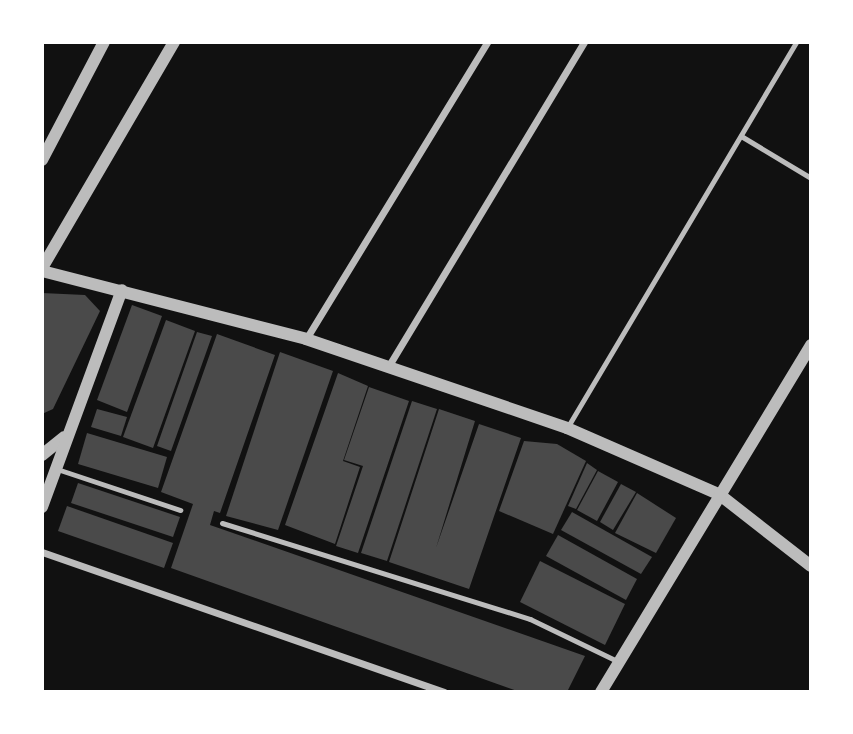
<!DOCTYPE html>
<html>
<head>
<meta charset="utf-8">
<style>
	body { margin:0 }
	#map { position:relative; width:853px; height:734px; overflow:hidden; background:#111; font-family:Signika,sans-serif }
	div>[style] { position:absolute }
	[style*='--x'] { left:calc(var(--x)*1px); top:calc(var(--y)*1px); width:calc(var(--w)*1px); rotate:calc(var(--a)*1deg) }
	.building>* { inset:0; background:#4a4a4a }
	.service>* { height:5px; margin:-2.5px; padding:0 2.5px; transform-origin:2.5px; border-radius:2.5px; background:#bcbcbc }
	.minor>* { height:7px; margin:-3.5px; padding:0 3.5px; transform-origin:3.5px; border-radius:3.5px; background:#bcbcbc }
	.tertiary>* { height:12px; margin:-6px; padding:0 6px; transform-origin:6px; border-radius:6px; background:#bcbcbc }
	span { translate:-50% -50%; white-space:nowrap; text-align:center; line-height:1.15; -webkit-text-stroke:5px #fff; paint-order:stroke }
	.frame { position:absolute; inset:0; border:44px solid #fff; pointer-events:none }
</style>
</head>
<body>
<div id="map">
	<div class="building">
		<div style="clip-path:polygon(42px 293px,85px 295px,100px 311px,53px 409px,42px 414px)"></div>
		<div style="clip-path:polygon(132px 305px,162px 316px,127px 412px,97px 400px)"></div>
		<div style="clip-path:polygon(166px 320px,195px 331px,153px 448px,123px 437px)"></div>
		<div style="clip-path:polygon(197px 332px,212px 336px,171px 451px,157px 446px)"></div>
		<div style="clip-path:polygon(217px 334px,275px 355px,220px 513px,214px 511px,210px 525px,585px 656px,567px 692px,520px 692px,171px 568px,193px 504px,161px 492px)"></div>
		<div style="clip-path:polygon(280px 352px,333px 371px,278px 530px,226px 516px)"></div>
		<div style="clip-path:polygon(338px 373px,368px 386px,343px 461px,360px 467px,335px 544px,285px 525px)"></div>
		<div style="clip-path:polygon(369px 387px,409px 401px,358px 553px,336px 546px,363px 466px,344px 460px)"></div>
		<div style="clip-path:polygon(412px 401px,437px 409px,387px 561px,361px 553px)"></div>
		<div style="clip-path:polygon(97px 409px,127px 417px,121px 436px,91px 427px)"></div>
		<div style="clip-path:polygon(439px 409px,475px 421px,436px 548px,479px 424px,521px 438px,469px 589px,389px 562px)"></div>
		<div style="clip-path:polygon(87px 433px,167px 457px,158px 488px,78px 464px)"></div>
		<div style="clip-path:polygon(524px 441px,557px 444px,586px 461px,553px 534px,499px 511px)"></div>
		<div style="clip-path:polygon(587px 463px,597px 470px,576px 509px,568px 506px)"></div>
		<div style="clip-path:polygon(598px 471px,618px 482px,597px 521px,577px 510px)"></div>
		<div style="clip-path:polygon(78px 483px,180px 517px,173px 537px,71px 503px)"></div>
		<div style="clip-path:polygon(621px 484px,636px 492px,613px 530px,600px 522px)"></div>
		<div style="clip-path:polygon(637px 493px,676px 518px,656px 553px,615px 533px)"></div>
		<div style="clip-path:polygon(67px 506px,173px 543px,164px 568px,58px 531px)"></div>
		<div style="clip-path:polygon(572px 512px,652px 557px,641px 574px,561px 530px)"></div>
		<div style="clip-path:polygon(558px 535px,637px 579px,626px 600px,546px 556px)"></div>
		<div style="clip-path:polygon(540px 561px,625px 604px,605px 645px,520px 602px)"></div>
	</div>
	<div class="service">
		<div style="--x:741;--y:136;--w:82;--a:31"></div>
		<div style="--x:567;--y:428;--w:449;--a:-59.3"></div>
		<div style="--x:57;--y:469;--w:130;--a:18.4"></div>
		<div style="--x:222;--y:523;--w:323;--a:17.3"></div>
		<div style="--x:530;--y:619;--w:99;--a:25.8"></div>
	</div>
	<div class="minor">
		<div style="--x:306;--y:339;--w:348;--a:-58.6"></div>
		<div style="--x:388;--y:367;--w:380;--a:-58.9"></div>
		<div style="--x:42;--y:552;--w:426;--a:19.2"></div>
	</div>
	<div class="tertiary">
		<div style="--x:42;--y:160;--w:133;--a:-62.3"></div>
		<div style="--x:42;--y:268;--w:262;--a:-59.7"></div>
		<div style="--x:42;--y:271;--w:273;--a:14.4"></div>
		<div style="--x:306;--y:339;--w:276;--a:18.8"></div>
		<div style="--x:567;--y:428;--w:167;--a:23.6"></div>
		<div style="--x:720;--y:495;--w:115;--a:38"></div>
		<div style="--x:42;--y:455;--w:28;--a:-39"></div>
		<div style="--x:42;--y:507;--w:231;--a:-69.8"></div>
		<div style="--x:601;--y:692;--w:406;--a:-58.8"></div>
	</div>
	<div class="frame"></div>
</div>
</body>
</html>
